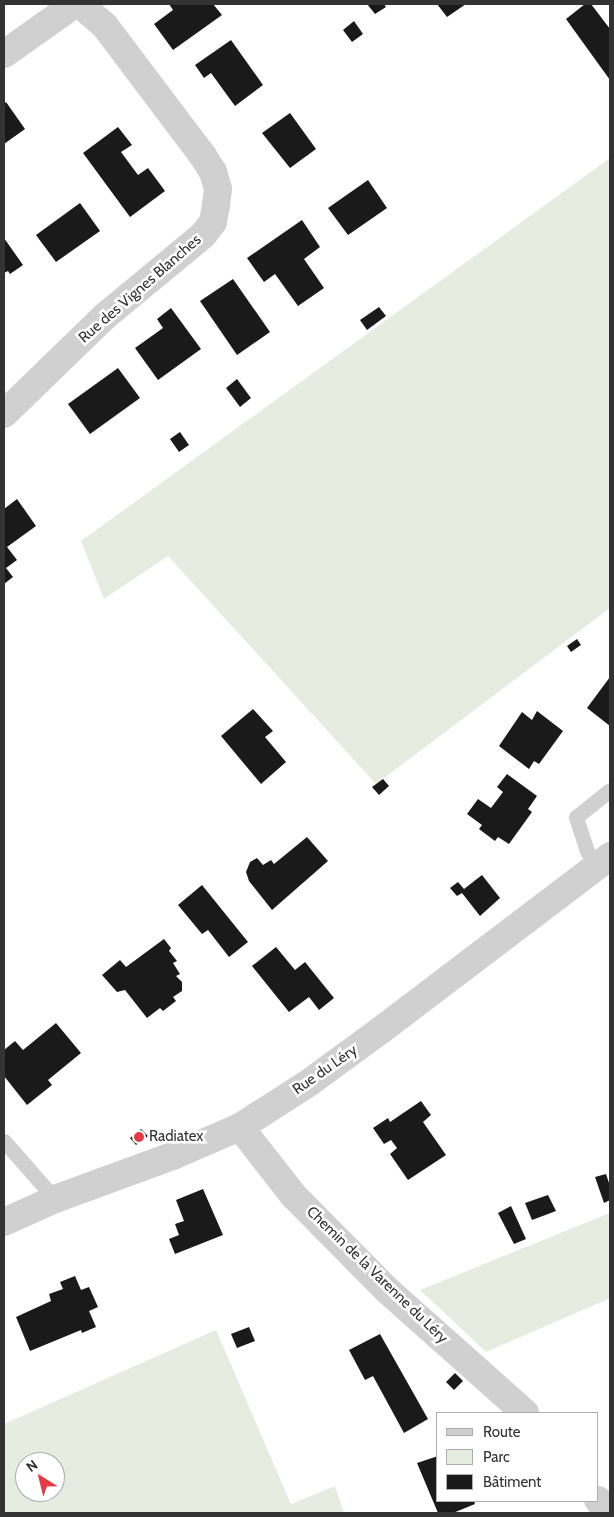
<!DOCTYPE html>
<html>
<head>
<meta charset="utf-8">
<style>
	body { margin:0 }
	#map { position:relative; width:614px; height:1517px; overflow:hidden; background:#fff; font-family:Cabin,sans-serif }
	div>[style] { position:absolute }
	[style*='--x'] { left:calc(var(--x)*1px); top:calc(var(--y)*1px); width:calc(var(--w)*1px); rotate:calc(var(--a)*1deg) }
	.green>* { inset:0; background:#e6ecdf }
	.building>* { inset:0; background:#1a1a1a }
	.lane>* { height:15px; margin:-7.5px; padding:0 7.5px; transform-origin:7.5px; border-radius:7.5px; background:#d0d0d0 }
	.street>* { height:28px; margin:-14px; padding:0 14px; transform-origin:14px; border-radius:14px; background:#d0d0d0 }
	.dots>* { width:14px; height:14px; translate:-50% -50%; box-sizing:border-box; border:2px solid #fff; border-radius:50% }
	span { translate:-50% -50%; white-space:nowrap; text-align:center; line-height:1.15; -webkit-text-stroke:5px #fff; paint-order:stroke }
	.street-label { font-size:15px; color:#333 }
	.poi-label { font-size:15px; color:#333 }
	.left { translate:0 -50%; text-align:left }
	.frame { position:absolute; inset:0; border:5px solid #333; pointer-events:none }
	.legend { position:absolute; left:436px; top:1412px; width:162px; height:90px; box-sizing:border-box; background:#fff; border:1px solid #adadad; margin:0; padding:6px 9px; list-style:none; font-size:15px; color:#333 }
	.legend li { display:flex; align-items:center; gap:10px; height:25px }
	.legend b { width:25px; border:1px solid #adadad }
	.north { position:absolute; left:15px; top:1452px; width:50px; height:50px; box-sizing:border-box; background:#fff; border:1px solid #adadad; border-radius:50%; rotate:324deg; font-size:14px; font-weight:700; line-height:20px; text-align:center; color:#333 }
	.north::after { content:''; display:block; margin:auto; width:18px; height:22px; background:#e63946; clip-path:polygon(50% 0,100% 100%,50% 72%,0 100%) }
</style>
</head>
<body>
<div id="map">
	<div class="green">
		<div style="clip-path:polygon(610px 158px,610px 608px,376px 784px,168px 556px,104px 599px,81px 541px)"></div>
		<div style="clip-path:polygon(610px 1213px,610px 1298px,486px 1352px,420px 1290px)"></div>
		<div style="clip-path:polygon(evenodd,216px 1330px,291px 1504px,335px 1486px,344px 1513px,4px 1513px,4px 1424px,216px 1330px,25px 1462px,55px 1462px,55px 1492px,25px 1492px,25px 1462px)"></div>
	</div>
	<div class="building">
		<div style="clip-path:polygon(169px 4px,213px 4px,222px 15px,173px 50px,154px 24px,173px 10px)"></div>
		<div style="clip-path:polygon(367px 4px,384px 4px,386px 7px,375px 14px)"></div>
		<div style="clip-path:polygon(437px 4px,466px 4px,447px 17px)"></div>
		<div style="clip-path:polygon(585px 4px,591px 4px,610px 29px,610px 80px,566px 19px)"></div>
		<div style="clip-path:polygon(354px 21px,363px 34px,352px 42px,343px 30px)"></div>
		<div style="clip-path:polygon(231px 40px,263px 85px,235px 106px,211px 73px,204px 78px,195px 65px)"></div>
		<div style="clip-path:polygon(6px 102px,25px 129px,4px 144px,4px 104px)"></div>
		<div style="clip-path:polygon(290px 113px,316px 149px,290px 168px,262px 133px)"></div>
		<div style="clip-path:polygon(118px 127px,132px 145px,121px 152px,138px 175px,148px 168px,165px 191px,130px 217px,83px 153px)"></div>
		<div style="clip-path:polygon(368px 180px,387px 208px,348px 235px,328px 208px)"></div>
		<div style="clip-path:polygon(80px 203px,100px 231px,56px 262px,36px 235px)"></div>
		<div style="clip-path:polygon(302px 220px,320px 247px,304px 259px,324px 288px,298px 306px,275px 274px,264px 282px,247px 258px)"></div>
		<div style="clip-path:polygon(4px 238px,23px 265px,10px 274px,8px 271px,4px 273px)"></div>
		<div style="clip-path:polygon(233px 279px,270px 332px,237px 355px,200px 301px)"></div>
		<div style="clip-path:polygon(379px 307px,386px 316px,367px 330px,360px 320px)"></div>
		<div style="clip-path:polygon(171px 308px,201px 349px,158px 380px,135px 348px,163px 328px,157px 319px)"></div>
		<div style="clip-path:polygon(118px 368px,140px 398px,90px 434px,68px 404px)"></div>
		<div style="clip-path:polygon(237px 379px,251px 398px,240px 407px,226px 388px)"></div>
		<div style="clip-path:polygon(180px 432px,189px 445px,179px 452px,170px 439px)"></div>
		<div style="clip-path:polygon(17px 499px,36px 526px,7px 547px,17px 560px,6px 568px,13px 577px,4px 584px,4px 509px)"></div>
		<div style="clip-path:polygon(577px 639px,581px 645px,571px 652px,567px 646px)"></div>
		<div style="clip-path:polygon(610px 677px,610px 726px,587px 708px)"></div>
		<div style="clip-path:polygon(253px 709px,273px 731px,265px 737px,286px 762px,261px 784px,221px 736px)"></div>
		<div style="clip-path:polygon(537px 711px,563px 731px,539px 764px,534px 761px,529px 769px,499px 746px,522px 712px,532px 720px)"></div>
		<div style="clip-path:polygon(507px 774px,537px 796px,528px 809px,532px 812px,509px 844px,498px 837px,495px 841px,479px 829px,482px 825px,467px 814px,478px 799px,491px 808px,503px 792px,497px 787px)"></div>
		<div style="clip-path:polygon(383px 779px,389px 786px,379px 795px,372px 787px)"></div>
		<div style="clip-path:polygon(307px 837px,328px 861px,272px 910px,249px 881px,246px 872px,250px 862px,257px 858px,263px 865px,271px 860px,274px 864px)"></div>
		<div style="clip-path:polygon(482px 875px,500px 898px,480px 916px,462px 893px,457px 896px,450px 888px,458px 882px,464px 889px)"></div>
		<div style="clip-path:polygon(202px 885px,248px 942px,229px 957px,208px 930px,202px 934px,178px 905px)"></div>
		<div style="clip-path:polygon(164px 939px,171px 948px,169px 951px,177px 961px,173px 963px,180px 974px,176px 976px,182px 982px,182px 991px,173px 997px,176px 1001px,163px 1011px,160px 1008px,147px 1018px,125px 990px,117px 992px,102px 975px,120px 960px,126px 967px)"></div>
		<div style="clip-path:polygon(276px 947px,295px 970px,305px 962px,334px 998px,319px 1010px,309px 997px,289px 1012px,252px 966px)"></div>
		<div style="clip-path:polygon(56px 1023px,81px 1053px,48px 1080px,52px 1085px,27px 1105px,4px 1076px,4px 1050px,15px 1041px,23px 1050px)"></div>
		<div style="clip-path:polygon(421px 1101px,431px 1115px,423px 1122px,446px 1155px,408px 1180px,390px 1154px,397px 1148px,391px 1140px,384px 1144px,373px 1128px,388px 1118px,390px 1122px)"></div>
		<div style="clip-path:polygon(141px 1129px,148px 1136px,136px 1145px,130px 1138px)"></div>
		<div style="clip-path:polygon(606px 1174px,610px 1186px,610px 1200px,604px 1203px,595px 1177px)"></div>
		<div style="clip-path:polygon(203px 1189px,223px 1235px,175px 1254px,169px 1239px,179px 1235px,175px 1224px,184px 1221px,176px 1200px)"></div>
		<div style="clip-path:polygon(548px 1195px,556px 1211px,532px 1220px,525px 1203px)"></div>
		<div style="clip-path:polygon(511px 1206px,526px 1239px,514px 1244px,498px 1213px)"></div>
		<div style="clip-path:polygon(75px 1276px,81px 1290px,89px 1287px,98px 1307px,89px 1311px,96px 1327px,82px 1333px,81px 1330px,30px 1351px,16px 1317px,51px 1301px,49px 1294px,63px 1289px,60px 1282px)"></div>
		<div style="clip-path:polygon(249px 1327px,255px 1341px,237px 1348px,231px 1334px)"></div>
		<div style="clip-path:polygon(380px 1334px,428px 1419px,404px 1433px,373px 1376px,365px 1380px,349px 1350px)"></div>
		<div style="clip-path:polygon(455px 1373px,463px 1381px,454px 1390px,446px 1382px)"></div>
		<div style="clip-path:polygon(438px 1456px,438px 1501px,474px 1501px,475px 1504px,453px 1513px,438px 1513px,417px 1463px)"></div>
	</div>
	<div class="lane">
		<div style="--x:597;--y:865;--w:17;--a:-126"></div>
		<div style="--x:587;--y:851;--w:36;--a:-108"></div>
		<div style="--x:576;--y:817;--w:43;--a:-38.5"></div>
		<div style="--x:4;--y:1141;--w:77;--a:48.7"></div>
	</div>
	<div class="street">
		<div style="--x:4;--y:54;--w:87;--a:-35.2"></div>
		<div style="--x:4;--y:414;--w:139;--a:-44.1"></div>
		<div style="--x:104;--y:317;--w:129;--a:-39.6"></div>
		<div style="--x:203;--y:235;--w:16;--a:-52"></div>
		<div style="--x:213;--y:222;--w:17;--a:-80"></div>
		<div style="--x:216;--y:205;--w:16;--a:-83"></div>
		<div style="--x:218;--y:189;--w:18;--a:-106"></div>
		<div style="--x:213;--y:172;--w:19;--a:-122"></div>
		<div style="--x:203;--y:156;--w:163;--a:-127"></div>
		<div style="--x:105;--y:26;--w:33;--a:-139"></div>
		<div style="--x:240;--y:1127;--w:88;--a:52"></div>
		<div style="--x:294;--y:1196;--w:132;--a:45.3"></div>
		<div style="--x:387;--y:1290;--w:185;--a:41.7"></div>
		<div style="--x:4;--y:1222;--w:56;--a:-24.3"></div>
		<div style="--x:55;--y:1199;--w:128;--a:-20.1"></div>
		<div style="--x:175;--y:1155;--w:71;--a:-23.3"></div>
		<div style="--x:240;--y:1127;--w:83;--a:-32.7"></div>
		<div style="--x:310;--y:1082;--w:88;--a:-36.2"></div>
		<div style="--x:381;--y:1030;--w:288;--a:-37.2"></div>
		<div style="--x:598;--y:1500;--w:16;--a:52"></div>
	</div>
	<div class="dots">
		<div style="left:139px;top:1137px;background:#e63946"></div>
	</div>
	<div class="street-label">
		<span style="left:140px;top:289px;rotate:-41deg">Rue des Vignes Blanches</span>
		<span style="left:325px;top:1070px;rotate:-35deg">Rue du Léry</span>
		<span style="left:377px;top:1275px;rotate:44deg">Chemin de la Varenne du Léry</span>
	</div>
	<div class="poi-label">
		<span class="left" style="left:149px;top:1137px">Radiatex</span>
	</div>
	<div class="frame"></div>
	<ul class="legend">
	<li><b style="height:6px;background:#d0d0d0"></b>Route</li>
	<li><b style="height:14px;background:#e6ecdf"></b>Parc</li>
	<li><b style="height:14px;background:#1a1a1a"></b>Bâtiment</li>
	</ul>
	<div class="north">N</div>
</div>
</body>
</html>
